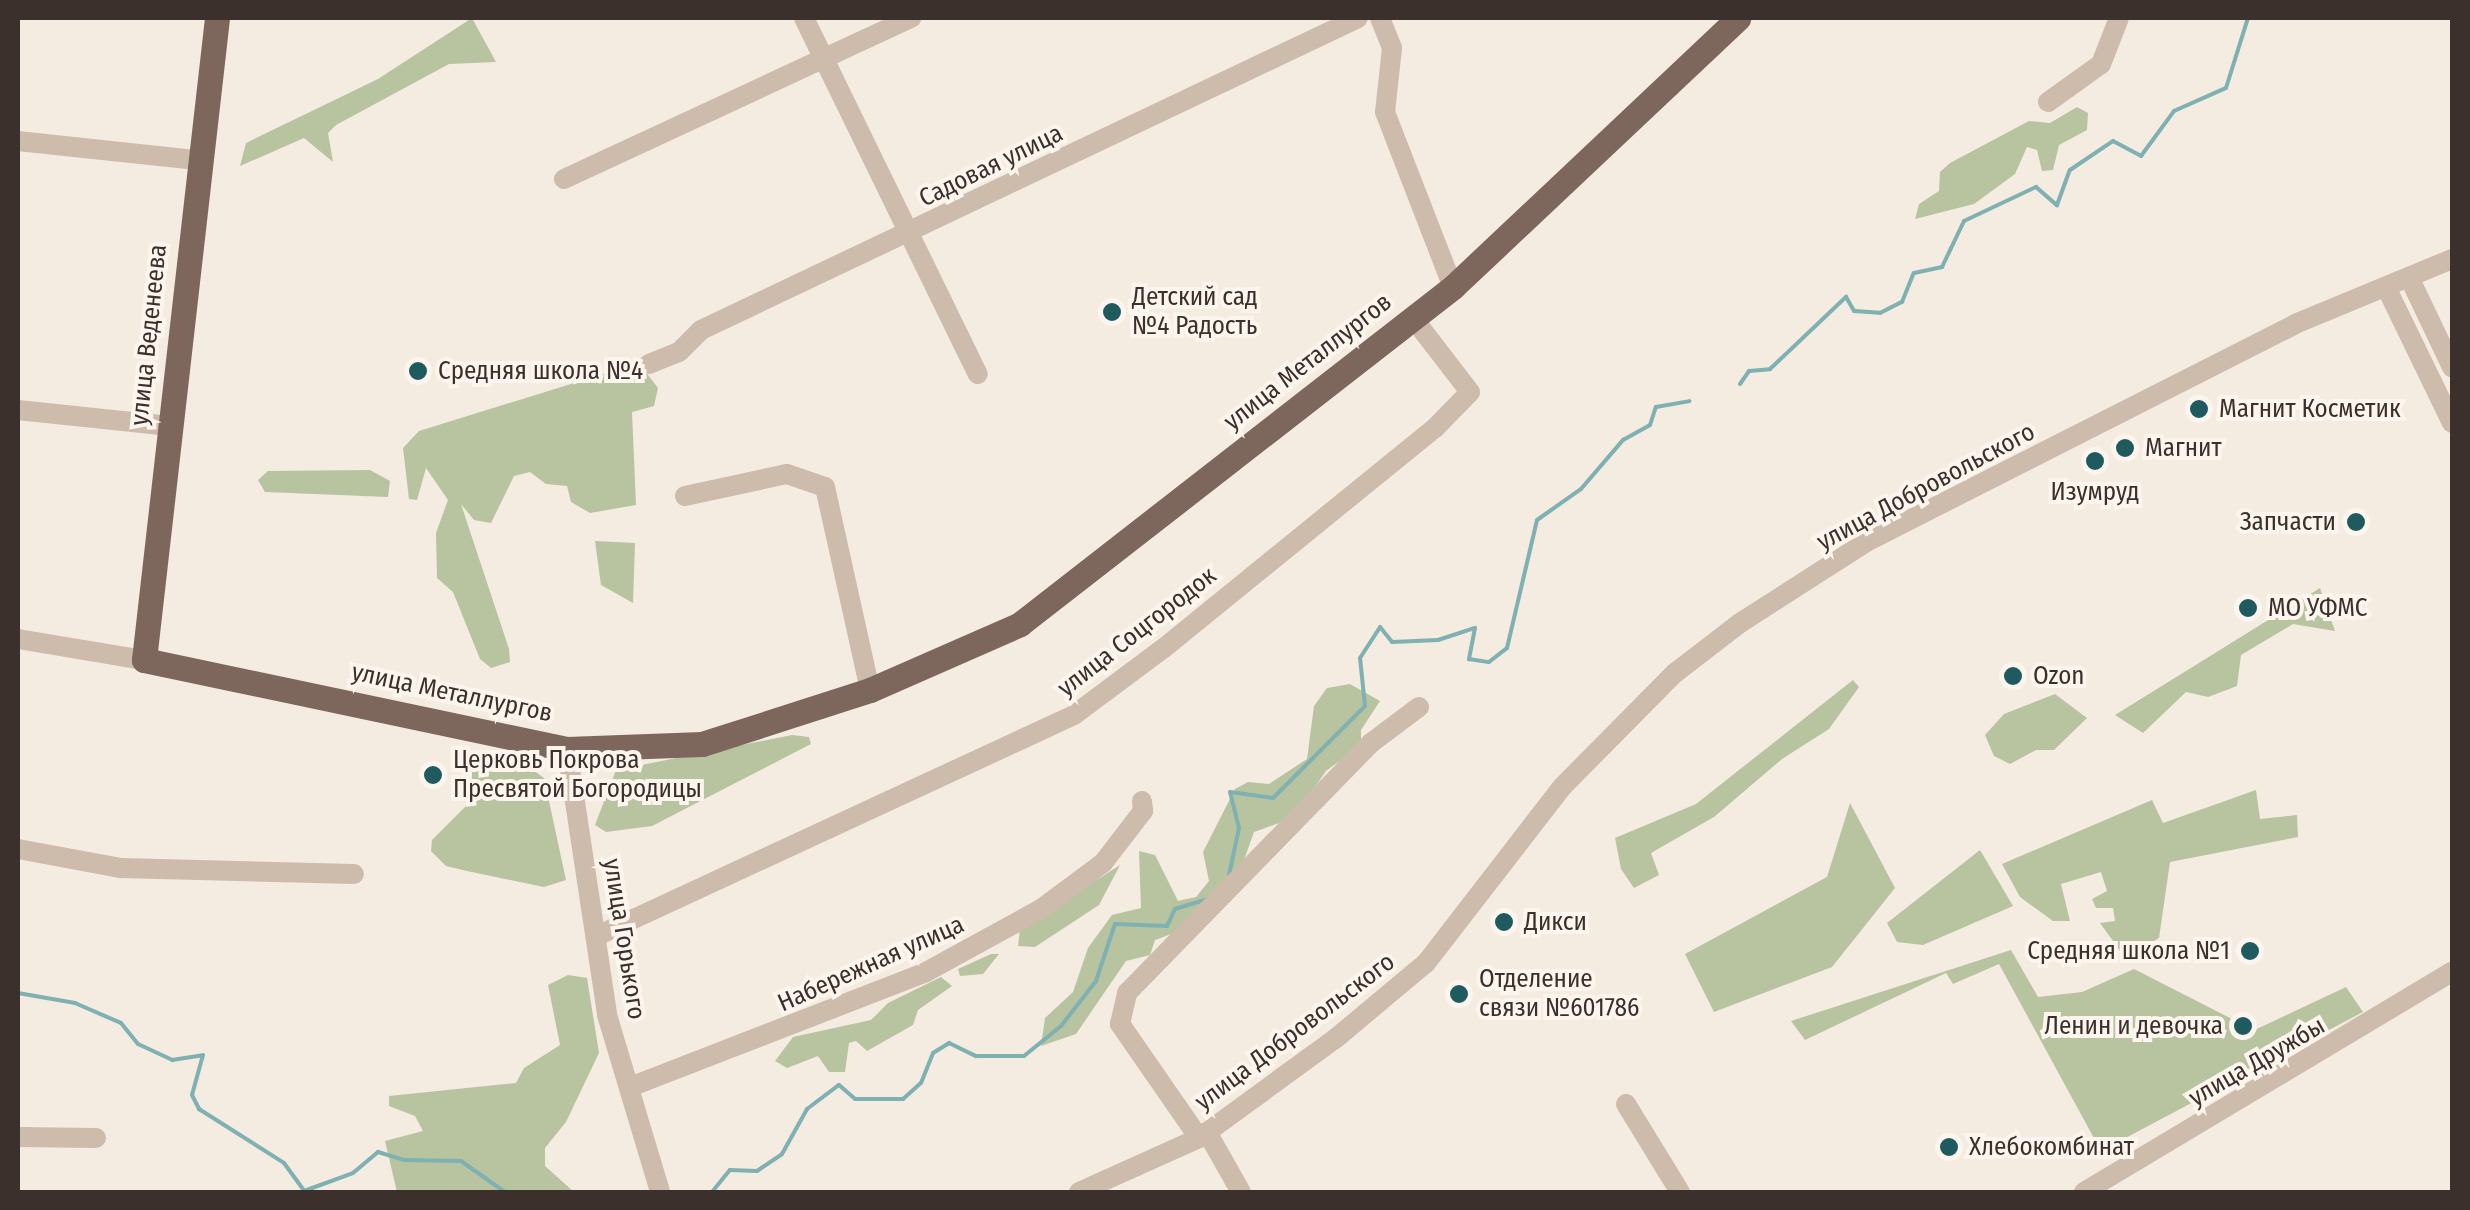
<!DOCTYPE html>
<html>
<head>
<meta charset="utf-8">
<style>
	body { margin:0 }
	#map { position:relative; width:2470px; height:1210px; overflow:hidden; background:#f4ebe1; font-family:"Fira Sans Condensed",sans-serif }
	div>[style] { position:absolute }
	[style*='--x'] { left:calc(var(--x)*1px); top:calc(var(--y)*1px); width:calc(var(--w)*1px); rotate:calc(var(--a)*1deg) }
	.green>* { inset:0; background:#b8c4a0 }
	.stream>* { height:4px; margin:-2px; padding:0 2px; transform-origin:2px; border-radius:2px; background:#7fb0b2 }
	.minor>* { height:20px; margin:-10px; padding:0 10px; transform-origin:10px; border-radius:10px; background:#cdbbac }
	.major>* { height:25px; margin:-12.5px; padding:0 12.5px; transform-origin:12.5px; border-radius:12.5px; background:#7d675c }
	.dots>* { width:28px; height:28px; translate:-50% -50%; box-sizing:border-box; border:5px solid #fbf5ee; border-radius:50% }
	span { translate:-50% -50%; white-space:nowrap; text-align:center; line-height:1.15; -webkit-text-stroke:8px #fbf5ee; paint-order:stroke }
	.street-label { font-size:25px; color:#3b302b }
	.poi-label { font-size:25px; color:#3b302b }
	.left { translate:0 -50%; text-align:left }
	.right { translate:-100% -50%; text-align:right }
	.frame { position:absolute; inset:0; border:20px solid #3b302b; pointer-events:none }
</style>
</head>
<body>
<div id="map">
	<div class="green">
		<div style="clip-path:polygon(472px 18px,496px 62px,449px 64px,336px 125px,328px 133px,333px 162px,304px 138px,240px 166px,246px 143px,378px 79px)"></div>
		<div style="clip-path:polygon(2077px 107px,2088px 113px,2087px 130px,2059px 145px,2053px 170px,2042px 171px,2037px 150px,2027px 147px,2015px 174px,1974px 204px,1915px 219px,1919px 204px,1939px 191px,1940px 172px,1950px 163px,2029px 121px,2050px 123px)"></div>
		<div style="clip-path:polygon(626px 367px,645px 371px,658px 388px,654px 406px,632px 412px,636px 505px,590px 513px,571px 502px,567px 486px,546px 484px,530px 472px,514px 476px,491px 523px,474px 520px,461px 504px,509px 649px,510px 662px,491px 668px,480px 659px,453px 592px,437px 578px,436px 533px,448px 500px,426px 468px,417px 500px,409px 499px,403px 448px,419px 431px)"></div>
		<div style="clip-path:polygon(370px 470px,390px 481px,388px 497px,265px 492px,258px 480px,268px 471px)"></div>
		<div style="clip-path:polygon(595px 541px,635px 543px,633px 603px,601px 585px)"></div>
		<div style="clip-path:polygon(2320px 588px,2335px 631px,2293px 624px,2241px 655px,2237px 686px,2208px 697px,2186px 692px,2143px 733px,2115px 715px)"></div>
		<div style="clip-path:polygon(1853px 680px,1859px 687px,1829px 729px,1782px 759px,1714px 817px,1651px 853px,1659px 875px,1634px 888px,1621px 869px,1615px 838px,1696px 804px)"></div>
		<div style="clip-path:polygon(1350px 684px,1380px 701px,1361px 730px,1361px 745px,1326px 771px,1293px 818px,1254px 832px,1239px 874px,1182px 930px,1155px 940px,1150px 955px,1126px 961px,1076px 1034px,1041px 1046px,1045px 1018px,1073px 992px,1088px 948px,1112px 915px,1141px 908px,1139px 851px,1155px 855px,1178px 901px,1196px 897px,1209px 881px,1203px 852px,1235px 789px,1248px 782px,1269px 784px,1307px 759px,1314px 706px,1327px 688px)"></div>
		<div style="clip-path:polygon(2055px 694px,2087px 718px,2054px 750px,2036px 750px,2010px 764px,1994px 756px,1985px 735px,2004px 714px)"></div>
		<div style="clip-path:polygon(792px 735px,809px 737px,811px 744px,652px 826px,606px 832px,595px 825px,616px 770px)"></div>
		<div style="clip-path:polygon(491px 756px,525px 764px,544px 778px,566px 880px,544px 887px,467px 871px,446px 866px,431px 851px,432px 840px,472px 800px,472px 767px)"></div>
		<div style="clip-path:polygon(2256px 790px,2260px 819px,2297px 815px,2298px 837px,2170px 862px,2159px 938px,2126px 959px,2100px 923px,2115px 921px,2113px 908px,2096px 908px,2092px 899px,2107px 891px,2101px 872px,2061px 884px,2070px 921px,2053px 921px,2020px 897px,2002px 864px,2152px 800px,2163px 823px)"></div>
		<div style="clip-path:polygon(1850px 803px,1895px 888px,1832px 967px,1714px 1012px,1685px 954px,1827px 877px)"></div>
		<div style="clip-path:polygon(1980px 850px,2013px 906px,1923px 945px,1897px 942px,1887px 923px)"></div>
		<div style="clip-path:polygon(1120px 865px,1099px 905px,1035px 947px,1018px 946px,1020px 929px)"></div>
		<div style="clip-path:polygon(2011px 950px,2038px 997px,2082px 992px,2134px 969px,2232px 1019px,2244px 1035px,2346px 987px,2363px 1012px,2101px 1151px,1999px 964px,1953px 984px,1946px 973px,1805px 1040px,1791px 1021px)"></div>
		<div style="clip-path:polygon(991px 954px,999px 954px,983px 974px,960px 976px,958px 969px)"></div>
		<div style="clip-path:polygon(568px 975px,587px 978px,599px 1053px,566px 1122px,545px 1148px,545px 1166px,574px 1192px,397px 1192px,385px 1141px,423px 1131px,415px 1116px,389px 1106px,389px 1096px,516px 1083px,524px 1068px,560px 1045px,548px 985px)"></div>
		<div style="clip-path:polygon(941px 977px,952px 986px,918px 1010px,913px 1025px,867px 1051px,856px 1041px,849px 1043px,845px 1072px,829px 1072px,818px 1056px,787px 1068px,775px 1061px,793px 1037px,871px 1020px,888px 1003px)"></div>
	</div>
	<div class="stream">
		<div style="--x:1740;--y:384;--w:16;--a:-55"></div>
		<div style="--x:1749;--y:371;--w:21;--a:-5"></div>
		<div style="--x:1770;--y:369;--w:105;--a:-43.5"></div>
		<div style="--x:1846;--y:297;--w:16;--a:60"></div>
		<div style="--x:1854;--y:311;--w:26;--a:4"></div>
		<div style="--x:1880;--y:313;--w:25;--a:-27"></div>
		<div style="--x:1902;--y:302;--w:31;--a:-68"></div>
		<div style="--x:1914;--y:273;--w:29;--a:-12"></div>
		<div style="--x:1942;--y:267;--w:51;--a:-64.4"></div>
		<div style="--x:1964;--y:221;--w:80;--a:-25.3"></div>
		<div style="--x:2036;--y:187;--w:28;--a:41"></div>
		<div style="--x:2057;--y:205;--w:37;--a:-70"></div>
		<div style="--x:2070;--y:170;--w:52;--a:-34"></div>
		<div style="--x:2113;--y:141;--w:32;--a:28"></div>
		<div style="--x:2141;--y:156;--w:56;--a:-53.7"></div>
		<div style="--x:2174;--y:111;--w:57;--a:-23.9"></div>
		<div style="--x:2226;--y:88;--w:73;--a:-72.6"></div>
		<div style="--x:1229;--y:875;--w:48;--a:-78"></div>
		<div style="--x:1239;--y:828;--w:37;--a:-104"></div>
		<div style="--x:1230;--y:792;--w:43;--a:7.9"></div>
		<div style="--x:1273;--y:798;--w:130;--a:-45"></div>
		<div style="--x:1365;--y:706;--w:48;--a:-95.9"></div>
		<div style="--x:1360;--y:658;--w:37;--a:-57"></div>
		<div style="--x:1380;--y:627;--w:19;--a:51"></div>
		<div style="--x:1392;--y:642;--w:46;--a:-2.5"></div>
		<div style="--x:1438;--y:640;--w:39;--a:-18"></div>
		<div style="--x:1475;--y:628;--w:32;--a:101"></div>
		<div style="--x:1469;--y:659;--w:20;--a:9"></div>
		<div style="--x:1489;--y:662;--w:23;--a:-38"></div>
		<div style="--x:1507;--y:648;--w:131;--a:-76.8"></div>
		<div style="--x:1537;--y:520;--w:54;--a:-35.2"></div>
		<div style="--x:1581;--y:489;--w:65;--a:-49.4"></div>
		<div style="--x:1623;--y:440;--w:31;--a:-29"></div>
		<div style="--x:1650;--y:425;--w:19;--a:-72"></div>
		<div style="--x:1656;--y:407;--w:34;--a:-10"></div>
		<div style="--x:18;--y:993;--w:58;--a:10"></div>
		<div style="--x:75;--y:1003;--w:50;--a:23.5"></div>
		<div style="--x:121;--y:1023;--w:27;--a:51"></div>
		<div style="--x:138;--y:1044;--w:38;--a:25"></div>
		<div style="--x:172;--y:1060;--w:31;--a:-9"></div>
		<div style="--x:203;--y:1055;--w:41;--a:105.4"></div>
		<div style="--x:192;--y:1095;--w:16;--a:63"></div>
		<div style="--x:199;--y:1109;--w:101;--a:32.4"></div>
		<div style="--x:284;--y:1163;--w:34;--a:54"></div>
		<div style="--x:304;--y:1191;--w:52;--a:-20.2"></div>
		<div style="--x:353;--y:1173;--w:33;--a:-40"></div>
		<div style="--x:378;--y:1152;--w:27;--a:17"></div>
		<div style="--x:404;--y:1160;--w:57;--a:1"></div>
		<div style="--x:461;--y:1161;--w:54;--a:35.2"></div>
		<div style="--x:712;--y:1192;--w:28;--a:-51"></div>
		<div style="--x:730;--y:1170;--w:27;--a:2"></div>
		<div style="--x:757;--y:1171;--w:30;--a:-34"></div>
		<div style="--x:782;--y:1154;--w:51;--a:-60.9"></div>
		<div style="--x:807;--y:1109;--w:40;--a:-37"></div>
		<div style="--x:839;--y:1085;--w:21;--a:41"></div>
		<div style="--x:855;--y:1099;--w:48;--a:0"></div>
		<div style="--x:903;--y:1099;--w:24;--a:-42"></div>
		<div style="--x:921;--y:1083;--w:32;--a:-68"></div>
		<div style="--x:933;--y:1053;--w:19;--a:-32"></div>
		<div style="--x:949;--y:1043;--w:30;--a:26"></div>
		<div style="--x:976;--y:1056;--w:48;--a:0"></div>
		<div style="--x:1024;--y:1056;--w:48;--a:-39"></div>
		<div style="--x:1061;--y:1026;--w:57;--a:-52.1"></div>
		<div style="--x:1096;--y:981;--w:60;--a:-71.6"></div>
		<div style="--x:1115;--y:924;--w:52;--a:2.2"></div>
		<div style="--x:1167;--y:926;--w:19;--a:-65"></div>
		<div style="--x:1175;--y:909;--w:34;--a:-17"></div>
	</div>
	<div class="minor">
		<div style="--x:804;--y:18;--w:396;--a:64"></div>
		<div style="--x:1380;--y:18;--w:32;--a:68"></div>
		<div style="--x:1392;--y:48;--w:64;--a:96.2"></div>
		<div style="--x:1385;--y:112;--w:188;--a:68.8"></div>
		<div style="--x:2048;--y:102;--w:65;--a:-35.6"></div>
		<div style="--x:2101;--y:64;--w:49;--a:-68.6"></div>
		<div style="--x:18;--y:141;--w:180;--a:6.1"></div>
		<div style="--x:564;--y:179;--w:383;--a:-24.9"></div>
		<div style="--x:2409;--y:277;--w:100;--a:64.5"></div>
		<div style="--x:2386;--y:287;--w:151;--a:64.1"></div>
		<div style="--x:649;--y:364;--w:32;--a:-22"></div>
		<div style="--x:679;--y:352;--w:31;--a:-45"></div>
		<div style="--x:701;--y:330;--w:727;--a:-25.4"></div>
		<div style="--x:18;--y:410;--w:153;--a:6"></div>
		<div style="--x:685;--y:496;--w:104;--a:-12.2"></div>
		<div style="--x:787;--y:474;--w:40;--a:18.9"></div>
		<div style="--x:825;--y:487;--w:208;--a:77.5"></div>
		<div style="--x:18;--y:639;--w:128;--a:9.5"></div>
		<div style="--x:567;--y:749;--w:269;--a:81.4"></div>
		<div style="--x:607;--y:1015;--w:185;--a:73.3"></div>
		<div style="--x:18;--y:849;--w:105;--a:10.5"></div>
		<div style="--x:121;--y:868;--w:233;--a:1.5"></div>
		<div style="--x:599;--y:935;--w:523;--a:-24.85"></div>
		<div style="--x:1074;--y:715;--w:112;--a:-36.7"></div>
		<div style="--x:1164;--y:648;--w:349;--a:-39.1"></div>
		<div style="--x:1435;--y:428;--w:50;--a:-45.8"></div>
		<div style="--x:1470;--y:392;--w:93;--a:-127.6"></div>
		<div style="--x:630;--y:1087;--w:318;--a:-21.2"></div>
		<div style="--x:926;--y:972;--w:131;--a:-28.7"></div>
		<div style="--x:1041;--y:909;--w:77;--a:-36.6"></div>
		<div style="--x:1103;--y:863;--w:66;--a:-52.4"></div>
		<div style="--x:1143;--y:811;--w:10;--a:-96"></div>
		<div style="--x:1626;--y:1104;--w:103;--a:58.5"></div>
		<div style="--x:1207;--y:1132;--w:69;--a:60.5"></div>
		<div style="--x:18;--y:1137;--w:78;--a:0.7"></div>
		<div style="--x:1199;--y:1138;--w:139;--a:-124.7"></div>
		<div style="--x:1120;--y:1024;--w:32;--a:-77"></div>
		<div style="--x:1127;--y:993;--w:349;--a:-45.7"></div>
		<div style="--x:1371;--y:743;--w:60;--a:-36.9"></div>
		<div style="--x:1079;--y:1192;--w:132;--a:-24.2"></div>
		<div style="--x:1199;--y:1138;--w:168;--a:-36.1"></div>
		<div style="--x:1335;--y:1039;--w:119;--a:-39.9"></div>
		<div style="--x:1426;--y:963;--w:222;--a:-52.3"></div>
		<div style="--x:1562;--y:787;--w:161;--a:-45.3"></div>
		<div style="--x:1675;--y:673;--w:82;--a:-37.6"></div>
		<div style="--x:1740;--y:623;--w:150;--a:-32.7"></div>
		<div style="--x:1866;--y:542;--w:481;--a:-26.9"></div>
		<div style="--x:2295;--y:324;--w:170;--a:-22.5"></div>
		<div style="--x:2084;--y:1192;--w:429;--a:-30.9"></div>
	</div>
	<div class="major">
		<div style="--x:217;--y:18;--w:646;--a:96.49"></div>
		<div style="--x:144;--y:660;--w:432;--a:11.9"></div>
		<div style="--x:567;--y:749;--w:135;--a:-2.1"></div>
		<div style="--x:702;--y:744;--w:176;--a:-17.8"></div>
		<div style="--x:870;--y:690;--w:164;--a:-23.7"></div>
		<div style="--x:1020;--y:624;--w:549;--a:-37.89"></div>
		<div style="--x:1453;--y:287;--w:392;--a:-43.3"></div>
	</div>
	<div class="dots">
		<div style="left:1112px;top:312px;background:#1f5a5e"></div>
		<div style="left:418px;top:371px;background:#1f5a5e"></div>
		<div style="left:2199px;top:409px;background:#1f5a5e"></div>
		<div style="left:2125px;top:448px;background:#1f5a5e"></div>
		<div style="left:2095px;top:461px;background:#1f5a5e"></div>
		<div style="left:2356px;top:522px;background:#1f5a5e"></div>
		<div style="left:2248px;top:608px;background:#1f5a5e"></div>
		<div style="left:2013px;top:676px;background:#1f5a5e"></div>
		<div style="left:433px;top:775px;background:#1f5a5e"></div>
		<div style="left:1504px;top:922px;background:#1f5a5e"></div>
		<div style="left:2250px;top:951px;background:#1f5a5e"></div>
		<div style="left:1459px;top:994px;background:#1f5a5e"></div>
		<div style="left:2243px;top:1026px;background:#1f5a5e"></div>
		<div style="left:1949px;top:1147px;background:#1f5a5e"></div>
	</div>
	<div class="street-label">
		<span style="left:991px;top:166px;rotate:-26deg">Садовая улица</span>
		<span style="left:149px;top:335px;rotate:-84deg">улица Веденеева</span>
		<span style="left:1308px;top:362px;rotate:-38deg">улица Металлургов</span>
		<span style="left:1926px;top:487px;rotate:-28deg">улица Добровольского</span>
		<span style="left:1137px;top:632px;rotate:-38deg">улица Соцгородок</span>
		<span style="left:452px;top:693px;rotate:12deg">улица Металлургов</span>
		<span style="left:624px;top:939px;rotate:81deg">улица Горького</span>
		<span style="left:871px;top:964px;rotate:-24deg">Набережная улица</span>
		<span style="left:1295px;top:1032px;rotate:-37deg">улица Добровольского</span>
		<span style="left:2257px;top:1062px;rotate:-30deg">улица Дружбы</span>
	</div>
	<div class="poi-label">
		<span class="left" style="left:1132px;top:312px">Детский сад<br>№4 Радость</span>
		<span class="left" style="left:438px;top:371px">Средняя школа №4</span>
		<span class="left" style="left:2219px;top:409px">Магнит Косметик</span>
		<span class="left" style="left:2145px;top:448px">Магнит</span>
		<span style="left:2095px;top:492px">Изумруд</span>
		<span class="right" style="left:2336px;top:522px">Запчасти</span>
		<span class="left" style="left:2268px;top:608px">МО УФМС</span>
		<span class="left" style="left:2033px;top:676px">Ozon</span>
		<span class="left" style="left:453px;top:775px">Церковь Покрова<br>Пресвятой Богородицы</span>
		<span class="left" style="left:1524px;top:922px">Дикси</span>
		<span class="right" style="left:2230px;top:951px">Средняя школа №1</span>
		<span class="left" style="left:1479px;top:994px">Отделение<br>связи №601786</span>
		<span class="right" style="left:2223px;top:1026px">Ленин и девочка</span>
		<span class="left" style="left:1969px;top:1147px">Хлебокомбинат</span>
	</div>
	<div class="frame"></div>
</div>
</body>
</html>
